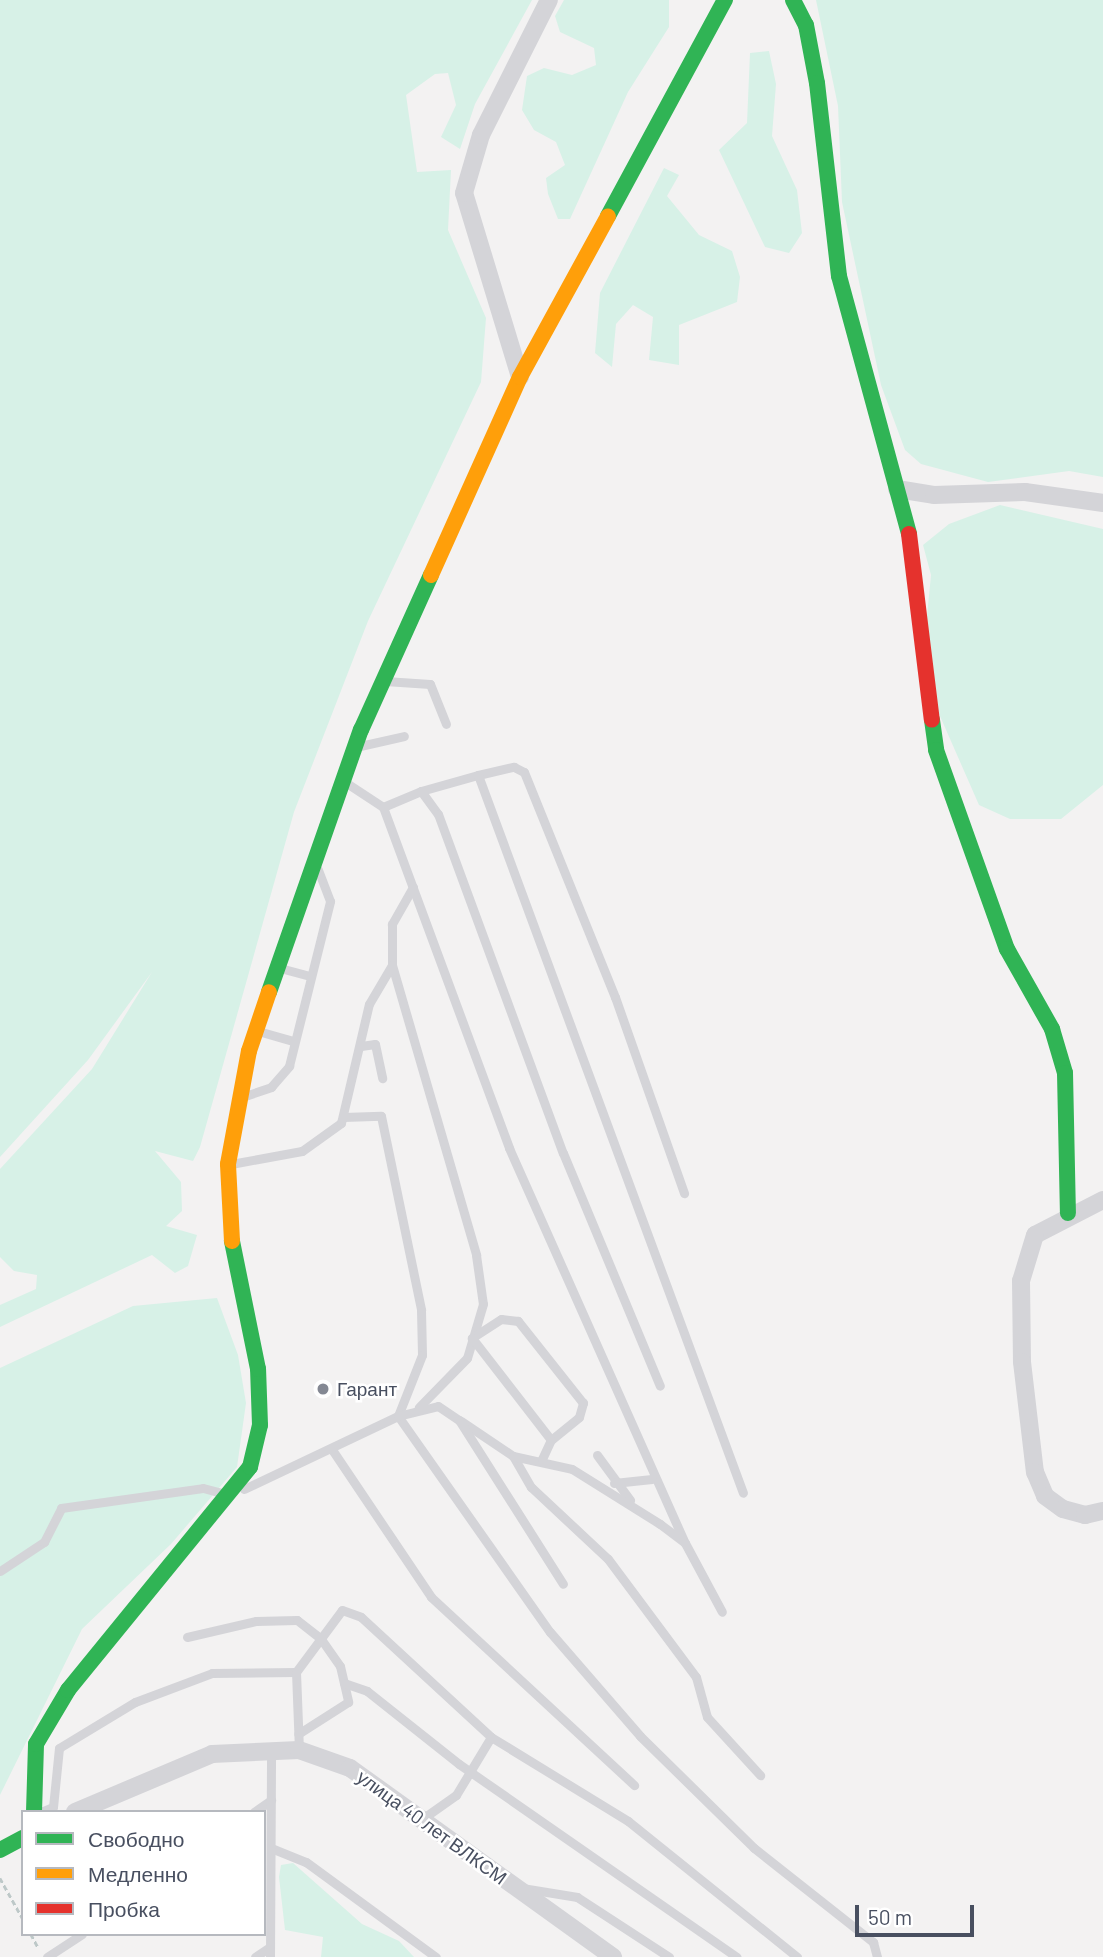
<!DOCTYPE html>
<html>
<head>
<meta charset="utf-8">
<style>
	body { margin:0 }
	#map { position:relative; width:1103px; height:1957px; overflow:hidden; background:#f3f2f2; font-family:Barlow,sans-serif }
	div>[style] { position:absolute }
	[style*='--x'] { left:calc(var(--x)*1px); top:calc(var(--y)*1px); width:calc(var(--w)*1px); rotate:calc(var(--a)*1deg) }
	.green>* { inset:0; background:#d7f1e7 }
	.path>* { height:2.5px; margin-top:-1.25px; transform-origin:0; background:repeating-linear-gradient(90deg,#bdc8c8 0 5px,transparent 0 8.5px) }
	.lane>* { height:9px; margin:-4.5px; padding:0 4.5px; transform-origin:4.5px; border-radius:4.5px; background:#d4d4d8 }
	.street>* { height:18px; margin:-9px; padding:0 9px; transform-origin:9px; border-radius:9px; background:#d4d4d8 }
	.fast>* { height:16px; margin:-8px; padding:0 8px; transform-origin:8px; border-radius:8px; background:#30b455 }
	.slow>* { height:16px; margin:-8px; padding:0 8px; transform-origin:8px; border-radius:8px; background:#ff9f0a }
	.jam>* { height:16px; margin:-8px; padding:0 8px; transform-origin:8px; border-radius:8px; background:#e5322d }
	.dots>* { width:19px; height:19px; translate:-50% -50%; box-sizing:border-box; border:4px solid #fff; border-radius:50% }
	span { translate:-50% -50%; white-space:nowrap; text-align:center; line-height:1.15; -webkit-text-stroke:5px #fff; paint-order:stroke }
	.poi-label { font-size:19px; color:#484f60 }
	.left { translate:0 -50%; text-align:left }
	.street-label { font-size:19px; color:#484f60 }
	.legend { position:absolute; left:21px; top:1810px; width:245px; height:126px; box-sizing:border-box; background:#fff; border:2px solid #b6b9bf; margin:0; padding:9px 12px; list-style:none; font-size:21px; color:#484f60 }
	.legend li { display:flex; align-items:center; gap:14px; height:35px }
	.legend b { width:35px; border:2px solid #b6b9bf }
	.scale { position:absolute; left:855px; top:1905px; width:119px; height:32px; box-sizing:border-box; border:4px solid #484f60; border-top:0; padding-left:9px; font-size:21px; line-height:24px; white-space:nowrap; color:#484f60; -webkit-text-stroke:5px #fff; paint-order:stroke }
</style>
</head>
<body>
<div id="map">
	<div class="green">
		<div style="clip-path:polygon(0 0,532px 0,475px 104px,460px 149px,441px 137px,456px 105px,448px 73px,435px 74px,406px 95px,417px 172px,451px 170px,448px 230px,486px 318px,481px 382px,368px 621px,294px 812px,200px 1147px,193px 1161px,155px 1151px,181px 1182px,182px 1211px,166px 1226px,197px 1235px,188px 1266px,175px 1273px,152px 1255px,0 1327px,0 1305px,36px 1289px,37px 1275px,14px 1271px,0 1257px,0 1169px,92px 1069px,152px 972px,88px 1060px,0 1157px)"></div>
		<div style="clip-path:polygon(564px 0,669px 0,669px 27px,628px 92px,570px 219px,558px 219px,548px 194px,546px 178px,565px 165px,556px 142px,534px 130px,522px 110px,527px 76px,544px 68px,572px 75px,596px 65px,594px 48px,560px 32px,555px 16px)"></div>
		<div style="clip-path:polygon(816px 0,1103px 0,1103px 477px,1069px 471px,988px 482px,921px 464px,905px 450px,881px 385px,842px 202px,838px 106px)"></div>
		<div style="clip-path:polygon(769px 51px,776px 84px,772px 136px,797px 190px,802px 233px,789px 253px,765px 247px,719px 150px,747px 123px,750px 53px)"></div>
		<div style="clip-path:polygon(664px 168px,679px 175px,667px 196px,699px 235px,732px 251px,740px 277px,737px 302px,679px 325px,679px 365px,649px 360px,653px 317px,633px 305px,616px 324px,612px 367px,595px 353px,600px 293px)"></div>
		<div style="clip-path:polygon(1000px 505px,1103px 529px,1103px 785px,1061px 819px,1010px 819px,979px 805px,929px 691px,924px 647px,931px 575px,923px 545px,949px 524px)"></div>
		<div style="clip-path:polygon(217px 1298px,238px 1355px,246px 1403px,237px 1467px,171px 1544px,82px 1629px,0 1795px,0 1368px,133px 1306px)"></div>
		<div style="clip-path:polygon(293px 1863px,362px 1924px,399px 1941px,414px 1957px,321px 1957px,323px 1937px,285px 1930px,279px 1877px,281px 1865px)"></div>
	</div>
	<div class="path">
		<div style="--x:0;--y:1878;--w:47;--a:60.7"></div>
		<div style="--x:31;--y:1934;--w:15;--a:62"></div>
	</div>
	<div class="lane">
		<div style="--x:385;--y:681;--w:45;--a:3.8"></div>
		<div style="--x:430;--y:684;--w:43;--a:68.2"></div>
		<div style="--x:360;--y:746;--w:45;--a:-12.8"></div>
		<div style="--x:478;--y:775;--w:37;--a:-13"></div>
		<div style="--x:514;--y:767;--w:11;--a:27"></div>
		<div style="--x:524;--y:772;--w:243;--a:68"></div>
		<div style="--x:615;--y:997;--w:208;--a:70.6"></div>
		<div style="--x:345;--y:782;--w:45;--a:33.3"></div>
		<div style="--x:383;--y:807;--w:364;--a:69.7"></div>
		<div style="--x:509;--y:1148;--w:432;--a:66"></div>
		<div style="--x:421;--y:791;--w:59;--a:-15.7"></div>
		<div style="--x:478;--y:775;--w:765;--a:69.74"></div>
		<div style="--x:383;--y:807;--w:41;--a:-22.8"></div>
		<div style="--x:421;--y:791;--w:29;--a:54"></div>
		<div style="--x:438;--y:814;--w:361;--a:69.8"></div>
		<div style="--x:563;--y:1153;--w:252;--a:67.4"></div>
		<div style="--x:413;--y:887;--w:43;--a:119.6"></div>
		<div style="--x:392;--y:924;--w:41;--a:90"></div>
		<div style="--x:392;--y:965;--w:302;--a:73.8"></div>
		<div style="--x:476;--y:1255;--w:49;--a:81.9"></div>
		<div style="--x:483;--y:1304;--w:56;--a:106.5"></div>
		<div style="--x:467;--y:1358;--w:69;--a:134.4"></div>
		<div style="--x:280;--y:968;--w:28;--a:15"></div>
		<div style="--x:258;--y:1031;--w:35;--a:16"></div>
		<div style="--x:361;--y:1046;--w:14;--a:-8"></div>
		<div style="--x:375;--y:1044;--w:35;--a:78"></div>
		<div style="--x:245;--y:1096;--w:28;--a:-19"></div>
		<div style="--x:271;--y:1087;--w:28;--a:-49"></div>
		<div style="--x:289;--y:1066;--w:170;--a:-76"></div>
		<div style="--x:330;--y:901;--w:34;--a:-111"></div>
		<div style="--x:343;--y:1117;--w:38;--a:-2"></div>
		<div style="--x:381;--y:1116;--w:198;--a:78.3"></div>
		<div style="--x:421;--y:1310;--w:45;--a:88.7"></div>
		<div style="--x:422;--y:1355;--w:66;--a:111.5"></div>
		<div style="--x:231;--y:1164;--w:72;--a:-10.4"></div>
		<div style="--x:302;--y:1151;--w:48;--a:-35.7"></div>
		<div style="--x:341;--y:1123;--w:122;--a:-76.8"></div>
		<div style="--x:369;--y:1004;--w:45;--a:-59.5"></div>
		<div style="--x:398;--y:1416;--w:264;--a:54.9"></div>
		<div style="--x:550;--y:1632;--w:138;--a:49.1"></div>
		<div style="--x:640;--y:1736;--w:160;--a:44.5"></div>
		<div style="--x:754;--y:1848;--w:152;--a:38.3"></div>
		<div style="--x:873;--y:1942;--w:16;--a:75"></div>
		<div style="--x:461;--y:1421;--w:63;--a:33.9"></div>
		<div style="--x:513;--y:1456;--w:36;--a:60"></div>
		<div style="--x:531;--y:1487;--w:105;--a:43.1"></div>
		<div style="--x:608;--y:1559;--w:147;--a:53.3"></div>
		<div style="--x:696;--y:1677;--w:41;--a:74.6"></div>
		<div style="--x:707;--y:1717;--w:79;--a:47.6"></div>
		<div style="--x:333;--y:1451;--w:176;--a:56.1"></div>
		<div style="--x:431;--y:1597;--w:277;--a:42.8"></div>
		<div style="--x:597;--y:1455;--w:56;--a:53.7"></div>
		<div style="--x:513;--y:1456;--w:60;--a:12.4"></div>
		<div style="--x:572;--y:1469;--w:104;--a:32"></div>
		<div style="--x:660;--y:1524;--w:31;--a:37"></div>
		<div style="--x:685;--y:1543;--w:78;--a:61.8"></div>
		<div style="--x:542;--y:1459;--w:21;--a:-65"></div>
		<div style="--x:551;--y:1440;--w:36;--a:-39"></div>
		<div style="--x:579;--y:1417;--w:15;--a:-74"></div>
		<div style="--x:583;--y:1403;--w:105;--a:-128.4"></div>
		<div style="--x:518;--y:1321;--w:17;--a:-173"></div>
		<div style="--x:501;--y:1319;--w:35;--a:147"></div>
		<div style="--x:472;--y:1338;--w:129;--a:52.2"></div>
		<div style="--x:614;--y:1483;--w:38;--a:-6"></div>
		<div style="--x:244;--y:1489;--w:170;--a:-25.4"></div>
		<div style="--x:398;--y:1416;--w:41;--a:-14"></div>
		<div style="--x:438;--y:1406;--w:25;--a:34"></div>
		<div style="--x:459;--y:1420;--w:194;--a:57.6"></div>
		<div style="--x:0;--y:1571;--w:53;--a:-33.4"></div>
		<div style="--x:44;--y:1542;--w:38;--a:-63"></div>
		<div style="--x:61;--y:1508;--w:143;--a:-8"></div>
		<div style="--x:203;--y:1488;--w:23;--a:15"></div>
		<div style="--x:187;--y:1637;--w:71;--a:-13.1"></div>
		<div style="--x:256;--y:1621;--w:41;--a:-1.4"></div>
		<div style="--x:297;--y:1620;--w:31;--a:38"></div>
		<div style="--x:321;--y:1639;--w:33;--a:55"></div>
		<div style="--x:340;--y:1666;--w:37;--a:77"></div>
		<div style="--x:348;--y:1702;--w:59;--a:147.4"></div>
		<div style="--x:296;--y:1672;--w:77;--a:-53.4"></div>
		<div style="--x:342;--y:1610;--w:20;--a:20"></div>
		<div style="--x:361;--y:1617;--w:177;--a:42.7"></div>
		<div style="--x:491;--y:1737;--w:68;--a:121.1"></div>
		<div style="--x:456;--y:1795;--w:42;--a:144.8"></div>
		<div style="--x:344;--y:1683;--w:24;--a:19"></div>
		<div style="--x:367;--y:1691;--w:117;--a:38.4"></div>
		<div style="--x:459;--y:1764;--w:338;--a:34.8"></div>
		<div style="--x:491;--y:1737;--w:161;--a:31.5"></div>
		<div style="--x:628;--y:1821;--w:217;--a:38.8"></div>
		<div style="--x:41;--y:1812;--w:13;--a:-23"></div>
		<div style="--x:53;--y:1807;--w:59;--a:-84.2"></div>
		<div style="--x:59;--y:1748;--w:89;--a:-31.2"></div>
		<div style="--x:135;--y:1702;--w:82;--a:-20.6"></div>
		<div style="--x:212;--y:1673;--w:84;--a:-0.7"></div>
		<div style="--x:296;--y:1672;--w:78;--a:87.8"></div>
		<div style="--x:254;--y:1812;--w:21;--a:-35"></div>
		<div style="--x:271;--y:1848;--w:38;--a:22"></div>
		<div style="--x:306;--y:1862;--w:161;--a:36.2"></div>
		<div style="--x:522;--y:1888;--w:56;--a:9.3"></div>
		<div style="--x:577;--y:1897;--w:110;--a:33.1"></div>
		<div style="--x:47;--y:1957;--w:42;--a:-33.3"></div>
		<div style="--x:255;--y:1957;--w:18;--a:-34"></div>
		<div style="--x:270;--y:1957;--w:208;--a:-89.7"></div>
	</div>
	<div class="street">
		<div style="--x:520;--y:377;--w:192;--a:-106.9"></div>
		<div style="--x:464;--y:193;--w:60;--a:-73.7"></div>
		<div style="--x:481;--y:135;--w:151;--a:-63.3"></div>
		<div style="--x:897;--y:489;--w:37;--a:9"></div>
		<div style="--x:934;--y:495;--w:91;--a:-1.9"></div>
		<div style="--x:1025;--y:492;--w:79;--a:8"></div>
		<div style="--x:1103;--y:1200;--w:76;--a:152.8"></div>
		<div style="--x:1035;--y:1235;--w:48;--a:106.9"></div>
		<div style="--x:1021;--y:1281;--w:81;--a:89.3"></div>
		<div style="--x:1022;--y:1362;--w:111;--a:83.3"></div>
		<div style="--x:1035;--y:1472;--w:26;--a:67"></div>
		<div style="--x:1045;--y:1496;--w:22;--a:36"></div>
		<div style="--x:1063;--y:1509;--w:23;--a:15"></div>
		<div style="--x:1085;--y:1515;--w:18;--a:-13"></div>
		<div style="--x:75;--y:1812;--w:149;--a:-22.9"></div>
		<div style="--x:212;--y:1754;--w:87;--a:-2.6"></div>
		<div style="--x:299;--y:1750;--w:54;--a:19.4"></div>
		<div style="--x:350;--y:1768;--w:324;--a:35.7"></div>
	</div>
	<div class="fast">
		<div style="--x:793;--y:0;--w:28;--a:63"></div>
		<div style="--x:806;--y:25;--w:59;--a:79.3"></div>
		<div style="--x:817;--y:83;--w:194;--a:83.5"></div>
		<div style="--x:839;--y:276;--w:267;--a:74.8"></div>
		<div style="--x:608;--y:216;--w:246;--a:-61.6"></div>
		<div style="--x:932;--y:720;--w:30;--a:82"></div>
		<div style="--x:936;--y:750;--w:211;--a:70.4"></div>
		<div style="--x:1007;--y:949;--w:92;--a:60.6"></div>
		<div style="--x:1052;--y:1029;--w:46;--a:73.5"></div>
		<div style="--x:1065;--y:1073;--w:140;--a:88.8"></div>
		<div style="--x:269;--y:992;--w:278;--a:-70.7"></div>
		<div style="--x:361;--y:730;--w:170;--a:-65.7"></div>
		<div style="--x:34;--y:1812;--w:68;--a:-88.3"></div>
		<div style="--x:36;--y:1744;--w:63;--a:-59.3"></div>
		<div style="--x:68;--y:1690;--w:288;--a:-50.8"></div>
		<div style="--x:250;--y:1467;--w:43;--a:-76.6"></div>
		<div style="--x:260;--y:1425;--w:56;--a:-92"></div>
		<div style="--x:258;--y:1369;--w:131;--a:-101.5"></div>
		<div style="--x:0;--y:1850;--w:26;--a:-28"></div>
	</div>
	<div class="slow">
		<div style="--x:431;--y:575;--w:217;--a:-65.8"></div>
		<div style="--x:520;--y:377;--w:183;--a:-61.3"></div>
		<div style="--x:232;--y:1241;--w:77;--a:-93"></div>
		<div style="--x:228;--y:1164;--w:115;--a:-79.5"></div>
		<div style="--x:249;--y:1051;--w:62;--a:-71.3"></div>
	</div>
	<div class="jam">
		<div style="--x:909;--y:534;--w:187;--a:83"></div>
	</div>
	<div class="dots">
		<div style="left:323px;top:1389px;background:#848893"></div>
	</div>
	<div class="poi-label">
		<span class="left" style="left:337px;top:1389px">Гарант</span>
	</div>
	<div class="street-label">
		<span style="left:432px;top:1827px;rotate:36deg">улица 40 лет ВЛКСМ</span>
	</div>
	<ul class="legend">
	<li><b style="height:9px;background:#30b455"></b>Свободно</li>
	<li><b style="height:9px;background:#ff9f0a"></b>Медленно</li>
	<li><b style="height:9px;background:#e5322d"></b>Пробка</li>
	</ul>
	<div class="scale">50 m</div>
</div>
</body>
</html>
